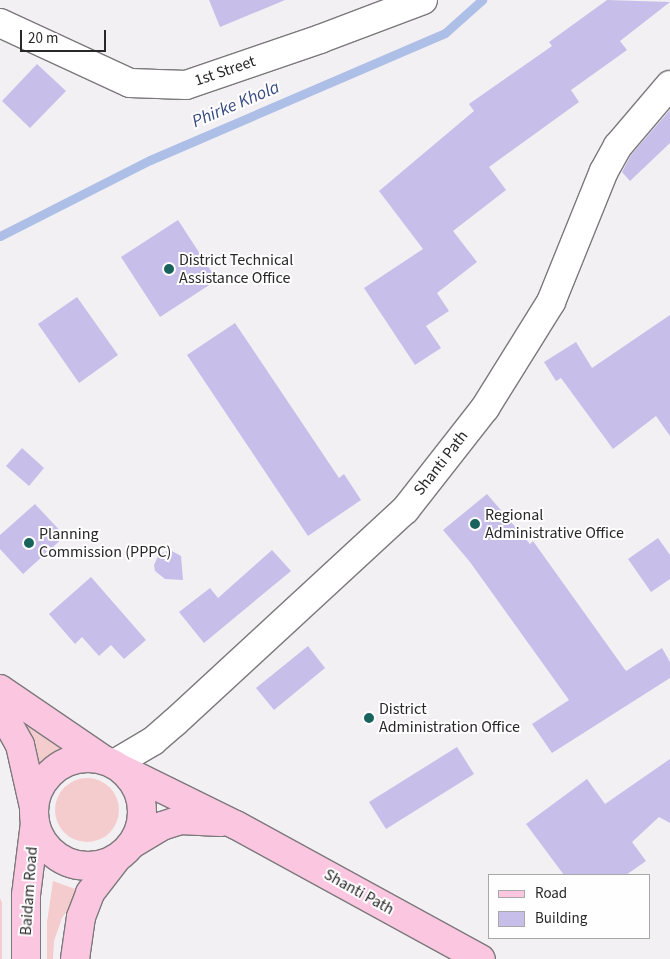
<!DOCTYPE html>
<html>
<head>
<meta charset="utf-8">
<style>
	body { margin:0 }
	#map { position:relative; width:670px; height:959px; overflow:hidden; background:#f3f0f3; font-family:"Source Sans 3",sans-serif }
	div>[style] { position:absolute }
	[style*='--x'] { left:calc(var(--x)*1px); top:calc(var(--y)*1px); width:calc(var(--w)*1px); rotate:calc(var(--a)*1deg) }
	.green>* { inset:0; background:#f4cccd }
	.round { border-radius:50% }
	.stream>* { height:9px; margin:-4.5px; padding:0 4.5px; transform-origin:4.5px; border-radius:4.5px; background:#adbee7 }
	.building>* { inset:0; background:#c7beea }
	.roads { filter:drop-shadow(1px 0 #7b797b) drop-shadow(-1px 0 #7b797b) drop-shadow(0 1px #7b797b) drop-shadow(0 -1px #7b797b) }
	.minor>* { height:28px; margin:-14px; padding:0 14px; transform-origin:14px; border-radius:14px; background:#fff }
	.major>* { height:28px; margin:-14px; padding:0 14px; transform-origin:14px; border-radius:14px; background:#fbc6e0 }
	.major>.ring { margin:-14px; padding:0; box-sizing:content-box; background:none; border:28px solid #fbc6e0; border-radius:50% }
	.dots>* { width:14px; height:14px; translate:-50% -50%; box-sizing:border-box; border:2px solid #fffeff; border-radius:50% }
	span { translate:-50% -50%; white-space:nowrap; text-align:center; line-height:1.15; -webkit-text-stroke:4px #fffeff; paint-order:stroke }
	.street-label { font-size:16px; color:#292829 }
	.poi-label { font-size:16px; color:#292829 }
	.left { translate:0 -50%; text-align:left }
	.water-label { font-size:18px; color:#3a4d82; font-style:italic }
	.legend { position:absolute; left:488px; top:874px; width:162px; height:65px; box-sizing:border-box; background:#fffeff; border:1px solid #a9a8a9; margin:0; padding:6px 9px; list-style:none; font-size:15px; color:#292829 }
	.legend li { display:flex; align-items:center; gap:10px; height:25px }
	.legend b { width:25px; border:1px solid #a9a8a9 }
	.scale { position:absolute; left:20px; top:30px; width:86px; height:22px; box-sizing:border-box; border:2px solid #292829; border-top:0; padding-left:6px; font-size:15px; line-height:18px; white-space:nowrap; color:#292829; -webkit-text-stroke:4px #fffeff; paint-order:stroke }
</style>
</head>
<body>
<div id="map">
	<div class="green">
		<div style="clip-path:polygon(16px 717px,66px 753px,52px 758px,34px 775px)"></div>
		<div class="round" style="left:55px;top:778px;width:64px;height:64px"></div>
		<div style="clip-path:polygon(53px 881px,81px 891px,62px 918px,54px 941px,53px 959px,47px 959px,47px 922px)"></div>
		<div style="clip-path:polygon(0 898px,2px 903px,2px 959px,0 959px)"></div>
	</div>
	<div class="stream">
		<div style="--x:0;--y:236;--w:168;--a:-26.9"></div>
		<div style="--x:150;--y:160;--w:321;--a:-23.3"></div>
		<div style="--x:445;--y:33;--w:50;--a:-41.7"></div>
	</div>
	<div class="building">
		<div style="clip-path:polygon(209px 0,285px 0,220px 27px)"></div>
		<div style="clip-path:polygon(607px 0,670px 2px,620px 41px,627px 50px,571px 90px,579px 102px,489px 167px,506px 190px,453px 231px,477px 262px,437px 293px,449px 311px,426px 326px,441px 348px,415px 365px,364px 288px,423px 249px,379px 191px,474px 111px,469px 104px,552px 46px,549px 42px)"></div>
		<div style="clip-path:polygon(37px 64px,66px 91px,30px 128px,2px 101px)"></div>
		<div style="clip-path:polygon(670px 110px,670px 143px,630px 181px,622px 172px,631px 155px)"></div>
		<div style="clip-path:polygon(178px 220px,217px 280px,160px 317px,121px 257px)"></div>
		<div style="clip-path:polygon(77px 297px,118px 355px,79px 383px,38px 324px)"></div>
		<div style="clip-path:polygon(670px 315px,670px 436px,656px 416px,613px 449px,561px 378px,556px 381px,544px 362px,576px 342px,592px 368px)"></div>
		<div style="clip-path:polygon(235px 323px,339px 478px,344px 474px,361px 500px,308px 536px,187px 355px)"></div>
		<div style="clip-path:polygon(22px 448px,44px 468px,29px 486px,6px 466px)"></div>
		<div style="clip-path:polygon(487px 494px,530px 544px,533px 541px,626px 671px,662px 648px,670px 662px,670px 678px,552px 753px,532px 724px,569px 700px,470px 562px,443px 530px)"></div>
		<div style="clip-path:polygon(35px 504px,65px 536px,23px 574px,0 549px,0 535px)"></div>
		<div style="clip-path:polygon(658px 538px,670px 555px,670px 579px,651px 592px,628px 559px)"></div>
		<div style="clip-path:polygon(170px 550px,181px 556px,183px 580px,165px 579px,155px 571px,154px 565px,159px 554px)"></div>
		<div style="clip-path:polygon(272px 550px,291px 571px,204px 643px,179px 612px,210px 588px,218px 598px)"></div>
		<div style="clip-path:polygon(91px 577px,146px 640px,124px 659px,111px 645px,99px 656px,82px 637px,75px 644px,49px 614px)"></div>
		<div style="clip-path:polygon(308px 646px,325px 668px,274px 710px,256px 688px)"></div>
		<div style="clip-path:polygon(457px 747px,474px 774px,386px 829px,369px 802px)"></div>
		<div style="clip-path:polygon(670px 759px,670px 823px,659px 817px,632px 842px,646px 861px,626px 875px,564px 875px,526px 824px,587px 779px,605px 804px)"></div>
	</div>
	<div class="roads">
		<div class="minor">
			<div style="--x:0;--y:23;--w:143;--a:24.8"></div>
			<div style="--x:130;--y:83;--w:56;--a:2"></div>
			<div style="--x:186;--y:85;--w:142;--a:-18.9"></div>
			<div style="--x:320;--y:39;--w:110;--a:-20.7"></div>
			<div style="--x:114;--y:764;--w:45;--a:-30.5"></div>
			<div style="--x:153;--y:741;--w:29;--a:-41"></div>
			<div style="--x:175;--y:722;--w:313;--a:-42.7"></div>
			<div style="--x:405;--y:510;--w:130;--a:-51.9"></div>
			<div style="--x:485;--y:408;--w:125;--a:-58.1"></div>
			<div style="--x:551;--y:302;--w:141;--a:-68"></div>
			<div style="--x:604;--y:171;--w:29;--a:-61"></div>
			<div style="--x:618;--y:146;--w:80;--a:-49.6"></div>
		</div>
		<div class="major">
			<div style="--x:0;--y:689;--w:126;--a:34.3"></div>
			<div style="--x:0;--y:709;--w:41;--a:60.9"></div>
			<div style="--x:20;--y:745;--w:64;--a:77.3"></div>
			<div class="ring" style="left:34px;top:758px;width:80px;height:80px"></div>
			<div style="--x:124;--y:770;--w:125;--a:26.2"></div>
			<div style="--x:236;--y:825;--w:279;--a:28.7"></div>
			<div style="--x:132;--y:844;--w:35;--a:-31"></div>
			<div style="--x:162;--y:826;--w:19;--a:-18"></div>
			<div style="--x:180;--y:820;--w:40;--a:2.9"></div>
			<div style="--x:26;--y:959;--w:64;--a:-90"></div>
			<div style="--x:26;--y:895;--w:73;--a:-82.9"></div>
			<div style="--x:75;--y:959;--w:42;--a:-81.9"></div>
			<div style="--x:81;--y:917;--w:26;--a:-69"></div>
			<div style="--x:90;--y:893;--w:44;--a:-52.4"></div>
		</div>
	</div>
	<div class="dots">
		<div style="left:169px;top:269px;background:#18645d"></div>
		<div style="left:475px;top:524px;background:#18645d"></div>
		<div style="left:29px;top:543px;background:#18645d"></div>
		<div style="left:369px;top:718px;background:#18645d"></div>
	</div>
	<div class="street-label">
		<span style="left:225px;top:71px;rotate:-19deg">1st Street</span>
		<span style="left:441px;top:463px;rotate:-52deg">Shanti Path</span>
		<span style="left:29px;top:891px;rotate:-86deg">Baidam Road</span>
		<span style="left:359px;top:892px;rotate:29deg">Shanti Path</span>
	</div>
	<div class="poi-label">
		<span class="left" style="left:179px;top:269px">District Technical<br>Assistance Office</span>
		<span class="left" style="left:485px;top:524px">Regional<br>Administrative Office</span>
		<span class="left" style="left:39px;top:543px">Planning<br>Commission (PPPC)</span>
		<span class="left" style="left:379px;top:718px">District<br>Administration Office</span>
	</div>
	<div class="water-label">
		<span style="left:236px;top:105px;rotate:-23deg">Phirke Khola</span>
	</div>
	<ul class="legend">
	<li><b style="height:6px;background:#fbc6e0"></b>Road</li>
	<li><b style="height:14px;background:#c7beea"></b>Building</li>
	</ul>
	<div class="scale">20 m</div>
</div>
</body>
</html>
